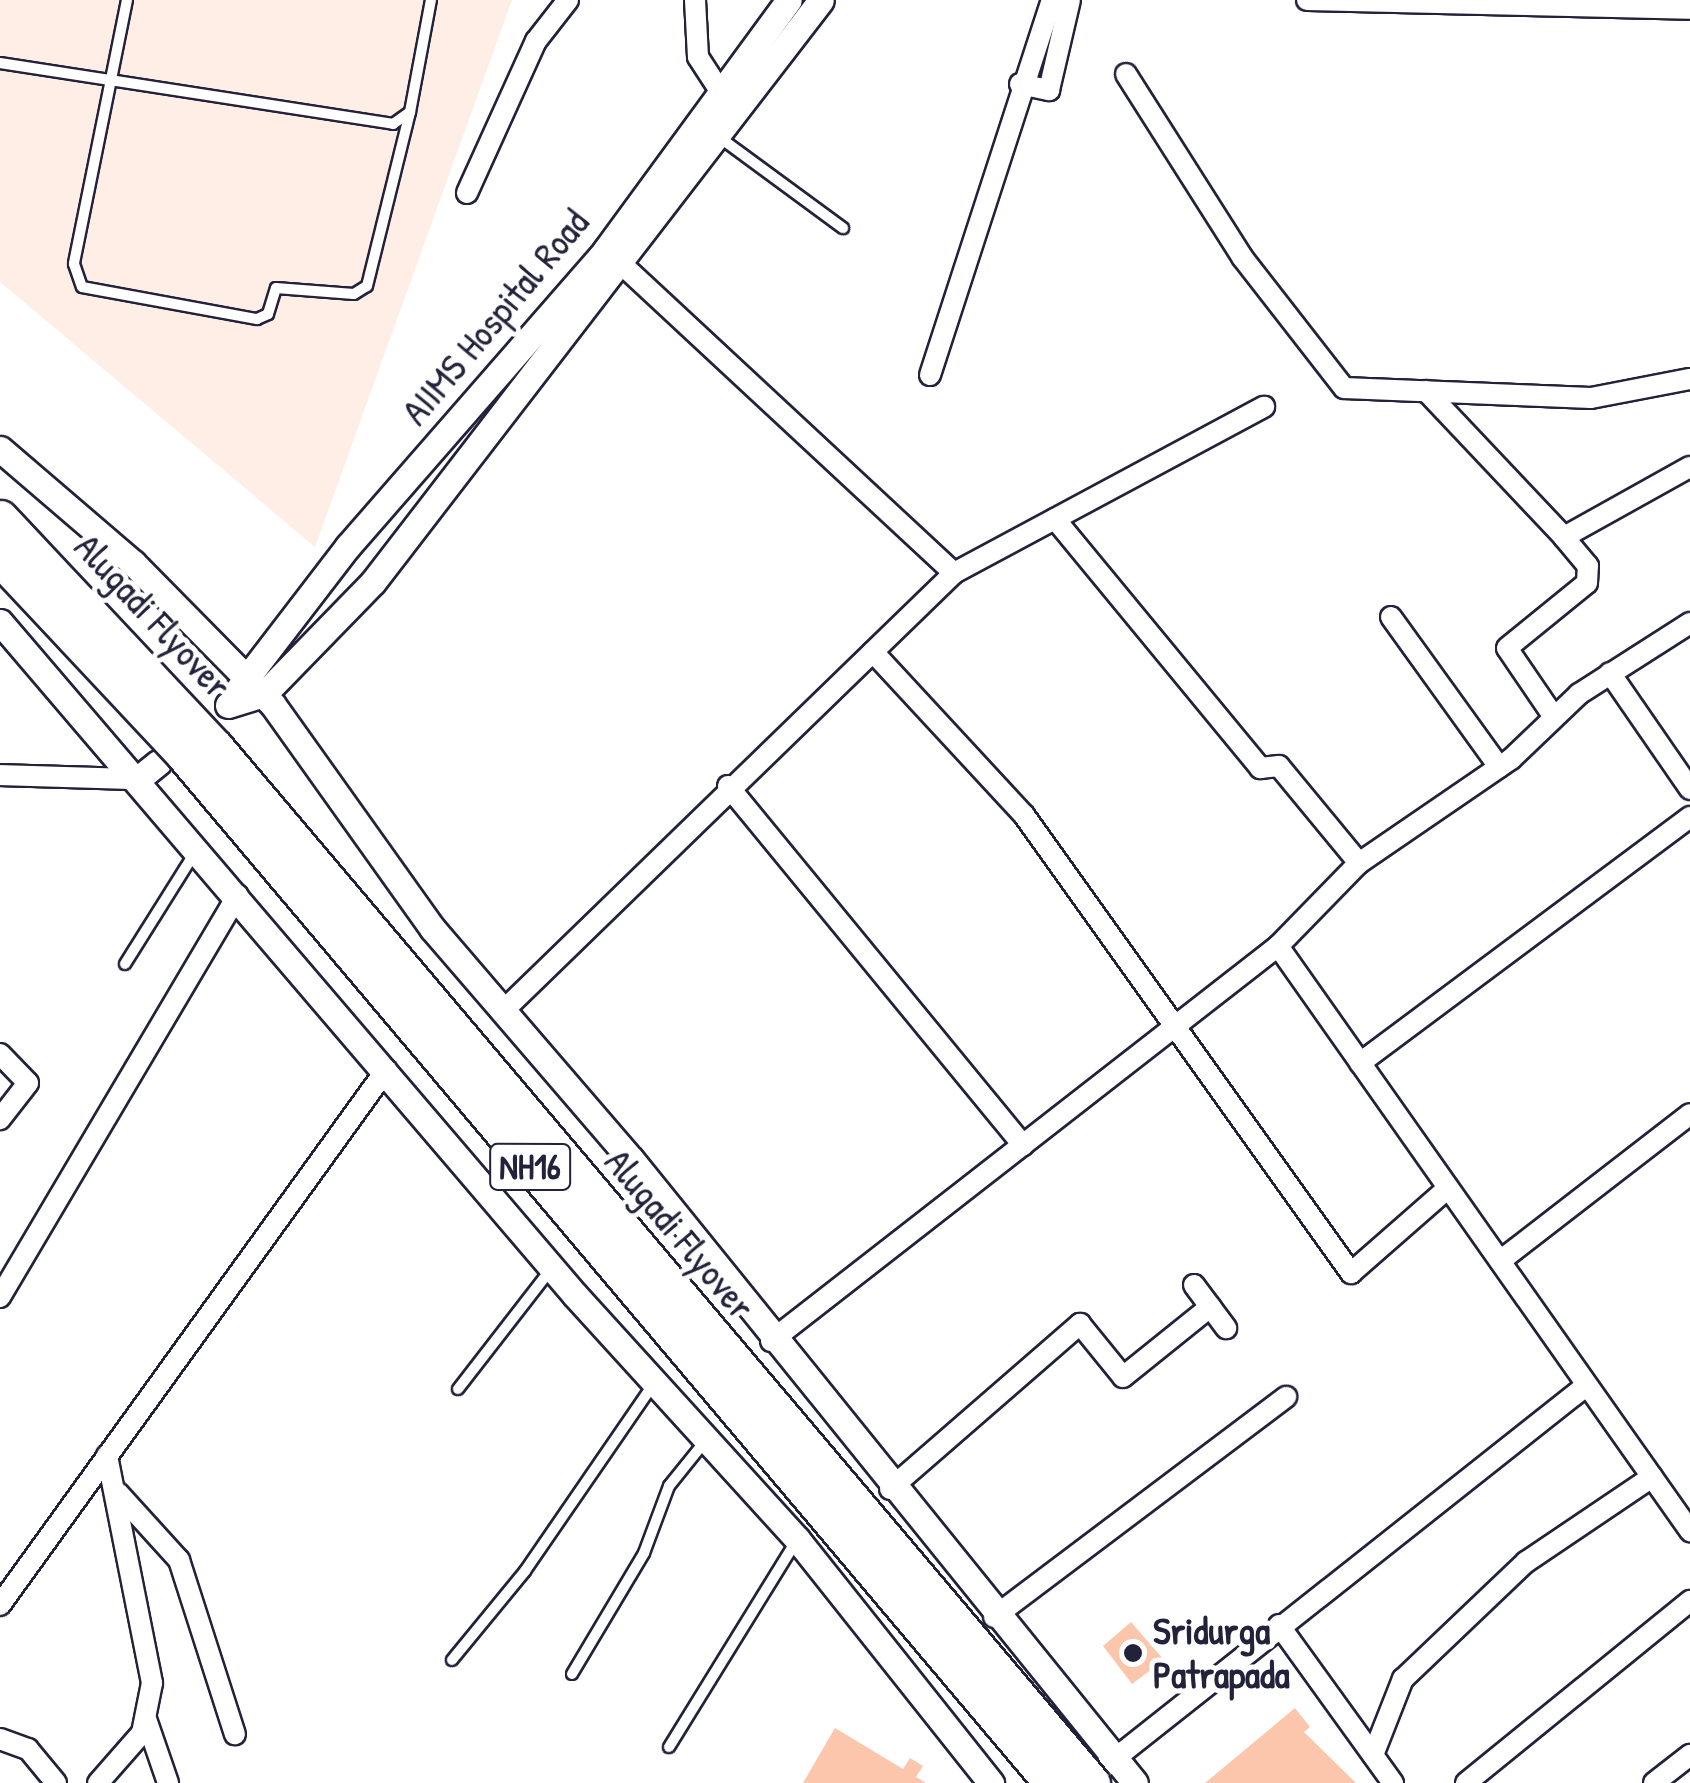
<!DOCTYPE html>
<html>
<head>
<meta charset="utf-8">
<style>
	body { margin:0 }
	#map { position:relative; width:1690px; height:1783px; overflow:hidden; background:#fff; font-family:"Patrick Hand",sans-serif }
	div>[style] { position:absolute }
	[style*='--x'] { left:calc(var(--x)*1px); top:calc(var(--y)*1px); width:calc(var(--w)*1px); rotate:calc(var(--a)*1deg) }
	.built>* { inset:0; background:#feeee6 }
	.building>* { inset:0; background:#fcc6ad }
	.roads { filter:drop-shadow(2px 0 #22223b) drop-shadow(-2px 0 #22223b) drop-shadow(0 2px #22223b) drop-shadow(0 -2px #22223b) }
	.service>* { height:10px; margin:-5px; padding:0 5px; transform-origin:5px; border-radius:5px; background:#fff }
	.minor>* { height:20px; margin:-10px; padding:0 10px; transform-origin:10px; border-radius:10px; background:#fff }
	.tertiary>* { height:25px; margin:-12.5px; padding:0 12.5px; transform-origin:12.5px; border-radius:12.5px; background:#fff }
	.bridges { filter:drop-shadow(2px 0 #22223b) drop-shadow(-2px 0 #22223b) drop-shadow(0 2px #22223b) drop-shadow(0 -2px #22223b) }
	.trunk-bridge>* { height:35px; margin:-17.5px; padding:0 17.5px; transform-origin:17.5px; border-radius:17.5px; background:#fff }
	.dots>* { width:28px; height:28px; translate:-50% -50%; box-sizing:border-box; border:5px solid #fff; border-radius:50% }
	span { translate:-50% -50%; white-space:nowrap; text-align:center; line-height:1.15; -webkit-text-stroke:10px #fff; paint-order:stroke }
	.shield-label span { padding:2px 8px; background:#fff; border:2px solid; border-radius:8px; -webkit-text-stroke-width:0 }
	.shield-label { font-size:35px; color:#22223b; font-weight:700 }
	.street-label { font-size:38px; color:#22223b }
	.poi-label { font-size:38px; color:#22223b; font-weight:700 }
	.left { translate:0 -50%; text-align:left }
</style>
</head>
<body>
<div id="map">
	<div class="built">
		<div style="clip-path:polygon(0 0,512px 0,315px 547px,0 282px)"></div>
	</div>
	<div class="building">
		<div style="clip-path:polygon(1131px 1622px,1164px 1660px,1132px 1684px,1103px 1646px)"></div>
		<div style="clip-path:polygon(1295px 1708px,1310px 1727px,1304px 1732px,1356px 1783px,1205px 1783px)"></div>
		<div style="clip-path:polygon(835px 1728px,903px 1769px,910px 1758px,923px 1766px,916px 1777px,926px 1783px,803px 1783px)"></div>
	</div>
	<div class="roads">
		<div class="service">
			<div style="--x:127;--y:0;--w:269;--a:101.4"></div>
			<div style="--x:74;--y:264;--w:24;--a:71"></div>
			<div style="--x:82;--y:287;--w:178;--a:10.4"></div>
			<div style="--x:257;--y:319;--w:12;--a:-24"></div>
			<div style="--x:268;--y:314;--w:27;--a:-73"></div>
			<div style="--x:276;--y:288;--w:78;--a:4.4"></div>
			<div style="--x:354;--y:294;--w:15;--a:-32"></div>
			<div style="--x:367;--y:286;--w:179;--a:-76.1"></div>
			<div style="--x:0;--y:63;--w:398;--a:8.8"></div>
			<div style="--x:393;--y:124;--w:21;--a:-35"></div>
			<div style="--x:410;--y:112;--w:114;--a:-79.4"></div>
			<div style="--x:719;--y:137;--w:154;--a:36.3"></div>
			<div style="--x:125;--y:964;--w:133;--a:-57.9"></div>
			<div style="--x:458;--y:1389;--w:153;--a:-52.2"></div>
			<div style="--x:452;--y:1660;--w:115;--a:-50.6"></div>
			<div style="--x:525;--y:1571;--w:228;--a:-55.5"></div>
			<div style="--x:572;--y:1674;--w:141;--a:-59.2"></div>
			<div style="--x:644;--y:1553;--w:72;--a:-69.5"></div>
			<div style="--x:669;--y:1486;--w:59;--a:-51.2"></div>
			<div style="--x:669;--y:1747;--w:243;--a:-58.3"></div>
		</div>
		<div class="minor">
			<div style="--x:695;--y:0;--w:57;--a:87"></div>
			<div style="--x:698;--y:57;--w:38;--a:57"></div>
			<div style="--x:1307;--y:0;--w:383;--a:1.3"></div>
			<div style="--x:1126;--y:74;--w:217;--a:57.6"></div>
			<div style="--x:1242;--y:257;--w:166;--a:52.1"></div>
			<div style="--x:1344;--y:388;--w:247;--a:2.3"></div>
			<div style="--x:1591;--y:398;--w:101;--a:-10.9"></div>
			<div style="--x:1020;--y:84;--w:30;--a:12"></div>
			<div style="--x:1049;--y:90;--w:92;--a:-76.9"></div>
			<div style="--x:467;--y:193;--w:167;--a:-65.6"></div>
			<div style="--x:536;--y:41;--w:52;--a:-52"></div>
			<div style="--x:930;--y:375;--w:394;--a:-72"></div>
			<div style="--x:1426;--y:391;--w:201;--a:46.6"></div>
			<div style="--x:1055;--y:519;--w:323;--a:50.5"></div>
			<div style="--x:1260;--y:768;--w:19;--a:-6"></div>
			<div style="--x:1279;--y:766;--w:126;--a:50.5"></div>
			<div style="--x:954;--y:573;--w:352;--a:-28.2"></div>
			<div style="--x:1391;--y:617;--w:185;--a:54.2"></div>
			<div style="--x:873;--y:652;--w:222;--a:47.2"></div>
			<div style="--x:1024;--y:815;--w:563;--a:54.47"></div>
			<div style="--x:1351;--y:1273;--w:129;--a:-41.2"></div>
			<div style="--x:1610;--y:673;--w:141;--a:55.4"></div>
			<div style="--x:1554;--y:717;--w:83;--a:-124.3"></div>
			<div style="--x:1507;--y:648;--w:103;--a:-39.1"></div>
			<div style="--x:1587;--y:583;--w:17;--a:-87"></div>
			<div style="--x:1588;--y:566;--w:38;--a:-130"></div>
			<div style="--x:1564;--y:537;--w:144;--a:-29.1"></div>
			<div style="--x:0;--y:775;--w:138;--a:1.7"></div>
			<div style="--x:728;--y:786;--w:465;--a:50.6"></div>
			<div style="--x:1278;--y:946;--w:716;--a:54.84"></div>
			<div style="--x:502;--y:1012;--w:630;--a:-44.16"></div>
			<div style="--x:954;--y:573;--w:457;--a:-137.1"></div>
			<div style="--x:0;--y:1054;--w:40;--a:46"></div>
			<div style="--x:28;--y:1083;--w:46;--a:127.9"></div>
			<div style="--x:1360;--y:1063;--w:412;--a:-36.7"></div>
			<div style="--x:1500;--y:1261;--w:240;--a:-37.7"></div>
			<div style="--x:1194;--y:1285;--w:54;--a:53.3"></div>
			<div style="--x:0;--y:1297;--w:467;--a:-59.4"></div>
			<div style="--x:771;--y:1341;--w:643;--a:-37.92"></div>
			<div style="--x:1278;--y:946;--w:116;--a:-45.7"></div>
			<div style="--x:1359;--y:863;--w:184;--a:-34.4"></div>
			<div style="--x:1511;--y:759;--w:94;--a:-43.7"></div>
			<div style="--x:1579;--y:694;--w:132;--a:-32.6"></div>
			<div style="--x:890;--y:1489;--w:252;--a:-41"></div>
			<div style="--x:1080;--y:1324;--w:68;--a:50.9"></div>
			<div style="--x:1123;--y:1377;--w:112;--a:-38.8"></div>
			<div style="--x:118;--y:1493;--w:91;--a:47.7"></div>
			<div style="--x:179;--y:1560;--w:183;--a:72.2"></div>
			<div style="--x:0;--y:1605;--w:660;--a:-54.19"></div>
			<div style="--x:994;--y:1617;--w:366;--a:-37"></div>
			<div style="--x:1279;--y:1625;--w:195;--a:54.2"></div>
			<div style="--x:146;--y:1719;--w:68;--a:71"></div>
			<div style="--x:0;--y:1739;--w:30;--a:20"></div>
			<div style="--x:28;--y:1749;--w:44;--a:50.5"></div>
			<div style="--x:1373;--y:1755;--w:82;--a:-68.5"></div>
			<div style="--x:1403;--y:1679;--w:170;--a:-43.6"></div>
			<div style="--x:1526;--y:1562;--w:152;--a:-34"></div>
			<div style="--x:98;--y:1783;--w:67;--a:-48.7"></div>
			<div style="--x:142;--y:1733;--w:51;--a:-78.7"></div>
			<div style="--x:152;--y:1683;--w:232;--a:-101.2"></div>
			<div style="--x:1084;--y:1783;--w:641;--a:-38.35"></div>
			<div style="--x:1466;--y:1783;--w:289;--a:-39.1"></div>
			<div style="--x:1654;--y:1783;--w:46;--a:-37.9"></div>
		</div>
		<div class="tertiary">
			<div style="--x:0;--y:449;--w:175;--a:40.6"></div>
			<div style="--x:133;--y:563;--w:199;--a:45.4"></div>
			<div style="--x:273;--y:705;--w:274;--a:54.5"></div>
			<div style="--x:432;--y:928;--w:305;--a:49.3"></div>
			<div style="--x:631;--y:1159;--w:802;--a:51.07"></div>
			<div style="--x:0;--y:622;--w:885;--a:49.49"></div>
			<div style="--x:575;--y:1295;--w:330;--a:47.7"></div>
			<div style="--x:797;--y:1539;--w:312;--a:51.5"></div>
			<div style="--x:239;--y:688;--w:179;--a:-52.5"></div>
			<div style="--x:348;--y:546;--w:391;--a:-48.9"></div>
			<div style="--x:605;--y:251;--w:311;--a:-53.8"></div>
			<div style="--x:228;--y:705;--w:38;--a:-17"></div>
			<div style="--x:264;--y:694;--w:156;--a:-45.8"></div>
			<div style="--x:373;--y:582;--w:734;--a:-52.41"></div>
			<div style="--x:138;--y:779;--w:26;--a:-39"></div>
		</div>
	</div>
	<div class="bridges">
		<div class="trunk-bridge">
			<div style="--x:0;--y:518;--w:316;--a:46.8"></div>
			<div style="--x:216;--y:748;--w:1356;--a:49.76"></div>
			<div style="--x:0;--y:558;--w:271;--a:46.9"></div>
			<div style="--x:185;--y:756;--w:1344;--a:49.83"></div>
		</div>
	</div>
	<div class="dots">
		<div style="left:1133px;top:1653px;background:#22223b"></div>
	</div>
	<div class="shield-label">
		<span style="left:530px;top:1167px">NH16</span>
	</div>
	<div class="street-label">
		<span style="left:495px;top:317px;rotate:-50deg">AIIMS Hospital Road</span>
		<span style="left:153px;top:616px;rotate:47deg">Alugadi Flyover</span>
		<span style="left:680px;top:1234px;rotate:50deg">Alugadi Flyover</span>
	</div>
	<div class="poi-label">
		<span class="left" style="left:1153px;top:1653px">Sridurga<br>Patrapada</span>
	</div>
</div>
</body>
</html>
